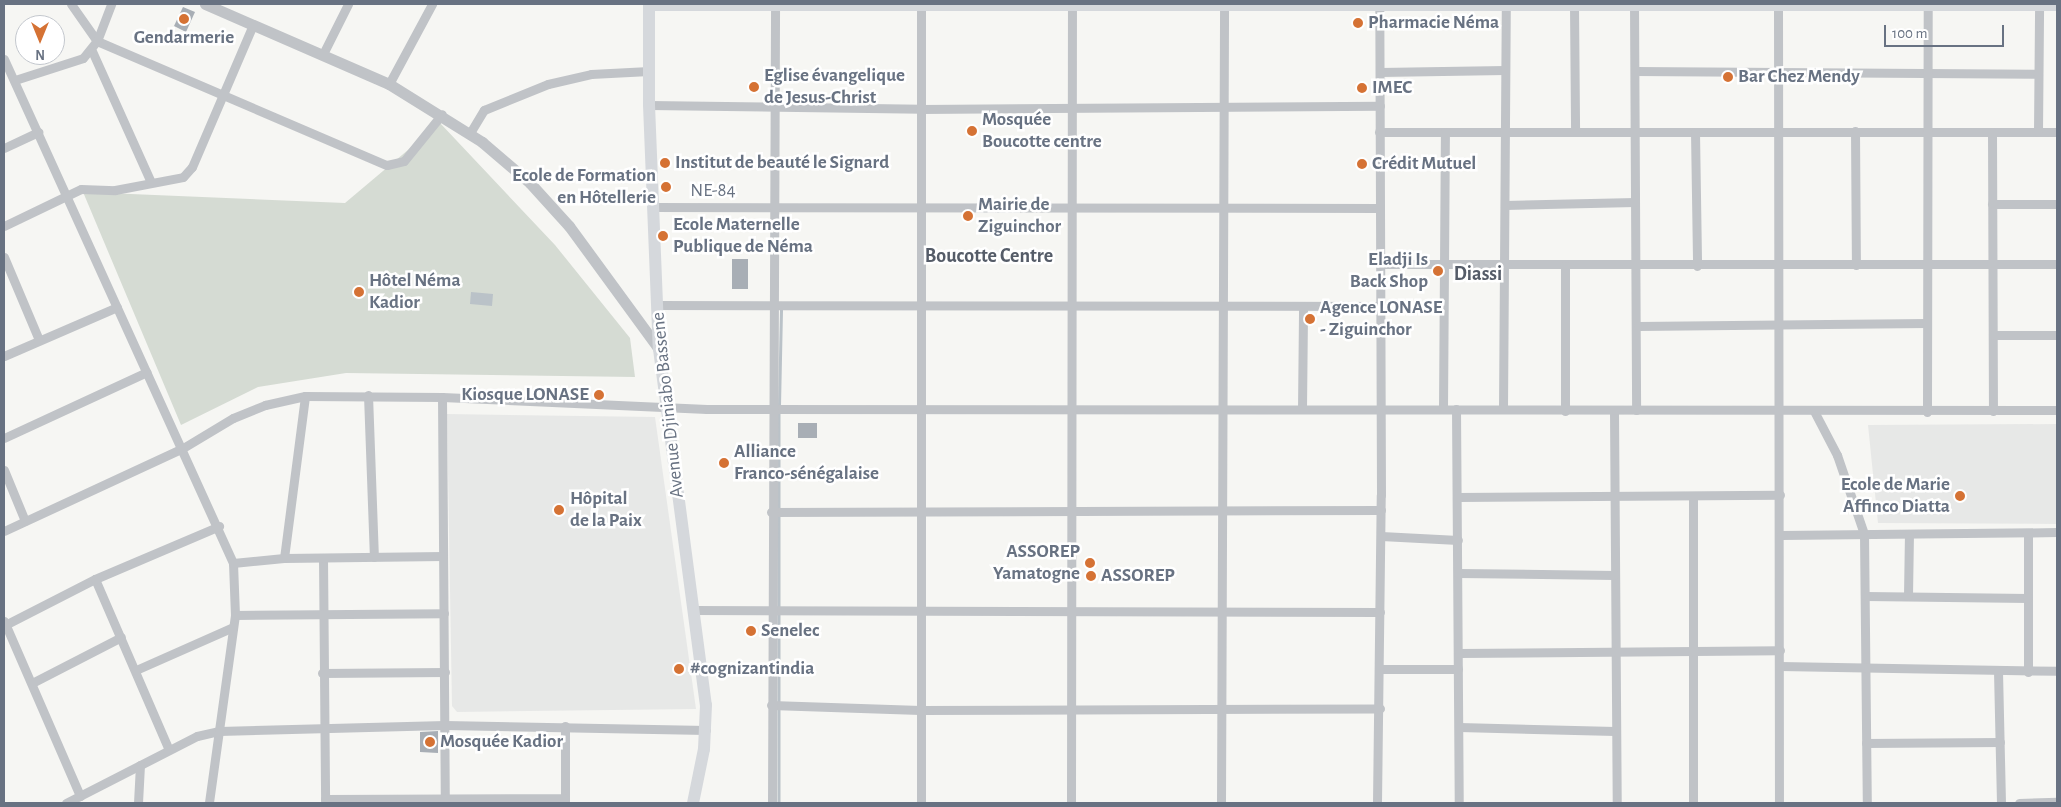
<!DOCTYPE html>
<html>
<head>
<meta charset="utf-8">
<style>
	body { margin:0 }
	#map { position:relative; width:2061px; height:807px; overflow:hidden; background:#f6f6f3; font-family:"Alegreya Sans",sans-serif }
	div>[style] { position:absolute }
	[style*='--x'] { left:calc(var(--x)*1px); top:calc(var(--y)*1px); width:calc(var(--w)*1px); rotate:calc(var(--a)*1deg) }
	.built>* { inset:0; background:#e7e8e7 }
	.green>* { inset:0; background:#d5dbd3 }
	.water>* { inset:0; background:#bac2c8 }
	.stream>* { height:2.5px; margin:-1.25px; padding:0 1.25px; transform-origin:1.25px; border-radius:1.25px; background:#bac2c8 }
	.building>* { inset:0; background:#a8aeb5 }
	.minor>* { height:9px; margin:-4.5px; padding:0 4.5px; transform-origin:4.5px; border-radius:4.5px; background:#c0c3c7 }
	.tertiary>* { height:11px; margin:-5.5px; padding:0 5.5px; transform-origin:5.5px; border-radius:5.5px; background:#c0c3c7 }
	.secondary>* { height:12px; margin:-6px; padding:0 6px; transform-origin:6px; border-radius:6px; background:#d5d8dc }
	.dots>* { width:14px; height:14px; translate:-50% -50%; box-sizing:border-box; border:2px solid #fff; border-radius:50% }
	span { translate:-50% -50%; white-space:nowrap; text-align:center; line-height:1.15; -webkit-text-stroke:5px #fff; paint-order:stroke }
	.poi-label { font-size:19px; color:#687282; font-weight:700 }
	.left { translate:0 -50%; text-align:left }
	.right { translate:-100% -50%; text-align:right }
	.street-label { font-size:19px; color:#687282 }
	.neighbourhood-label { font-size:20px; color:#555c68; font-weight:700 }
	.frame { position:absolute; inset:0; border:5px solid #687282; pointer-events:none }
	.north { position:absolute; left:15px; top:15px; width:50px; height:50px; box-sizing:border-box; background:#fff; border:1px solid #c3c7cd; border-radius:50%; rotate:180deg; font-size:14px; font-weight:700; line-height:20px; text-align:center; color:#687282 }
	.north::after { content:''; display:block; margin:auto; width:18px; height:22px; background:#d57234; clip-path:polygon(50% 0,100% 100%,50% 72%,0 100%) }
	.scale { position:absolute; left:1884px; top:25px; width:120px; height:22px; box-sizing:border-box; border:2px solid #687282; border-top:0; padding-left:6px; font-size:15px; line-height:18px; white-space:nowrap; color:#687282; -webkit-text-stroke:4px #fff; paint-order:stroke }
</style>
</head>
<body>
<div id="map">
	<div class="built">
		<div style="clip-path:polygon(447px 414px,655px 417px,696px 709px,457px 712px,452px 706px)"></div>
		<div style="clip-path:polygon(2057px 424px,2057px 524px,1878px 523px,1868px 425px)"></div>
	</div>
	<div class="green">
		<div style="clip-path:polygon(440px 123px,555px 245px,630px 338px,635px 377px,346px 373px,258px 387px,181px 425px,83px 192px,345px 203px)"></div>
	</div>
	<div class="water">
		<div style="clip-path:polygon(471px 292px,493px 294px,492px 306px,470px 304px)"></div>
	</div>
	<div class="stream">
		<div style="--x:779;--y:406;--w:96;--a:-88.8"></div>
		<div style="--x:779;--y:411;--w:392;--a:90"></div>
	</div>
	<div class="building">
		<div style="clip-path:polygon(183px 7px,195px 12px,186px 32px,174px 26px)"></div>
		<div style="clip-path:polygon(732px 259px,748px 259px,748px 289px,732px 289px)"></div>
		<div style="clip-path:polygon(798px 423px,817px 423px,817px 438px,798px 438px)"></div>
		<div style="clip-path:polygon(438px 731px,438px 753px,420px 752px,420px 732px)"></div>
	</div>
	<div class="minor">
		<div style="--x:71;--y:4;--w:45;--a:54.9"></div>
		<div style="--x:97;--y:41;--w:315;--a:23.2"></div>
		<div style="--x:387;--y:165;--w:17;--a:-13"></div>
		<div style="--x:404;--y:161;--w:60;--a:-51"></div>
		<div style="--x:921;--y:4;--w:799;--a:90"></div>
		<div style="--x:1634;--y:4;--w:406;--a:89.7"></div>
		<div style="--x:1778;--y:4;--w:799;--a:89.93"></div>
		<div style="--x:1574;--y:6;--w:125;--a:89.5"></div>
		<div style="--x:92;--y:51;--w:144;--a:65.8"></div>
		<div style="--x:323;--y:54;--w:56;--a:-63.4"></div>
		<div style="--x:4;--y:59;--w:554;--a:65.56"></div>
		<div style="--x:233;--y:563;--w:52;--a:87.8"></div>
		<div style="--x:235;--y:615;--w:190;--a:97.9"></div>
		<div style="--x:1635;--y:71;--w:403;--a:0.4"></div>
		<div style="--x:1380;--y:72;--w:125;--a:-0.9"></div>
		<div style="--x:15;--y:80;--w:71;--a:-17.9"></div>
		<div style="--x:83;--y:58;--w:22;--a:-51"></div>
		<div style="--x:97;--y:41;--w:40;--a:-69"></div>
		<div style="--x:389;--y:84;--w:91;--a:-61.7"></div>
		<div style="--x:649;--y:105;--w:272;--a:0.8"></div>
		<div style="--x:921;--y:109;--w:459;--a:-0.4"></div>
		<div style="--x:1855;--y:131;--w:134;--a:89.6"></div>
		<div style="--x:1379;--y:132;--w:678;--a:0"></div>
		<div style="--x:1695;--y:132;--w:134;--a:89.1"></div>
		<div style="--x:1992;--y:132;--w:279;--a:89.8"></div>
		<div style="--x:2038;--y:132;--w:126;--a:-89.5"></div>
		<div style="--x:470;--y:133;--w:27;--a:-59"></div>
		<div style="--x:484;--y:110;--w:69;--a:-22.1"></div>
		<div style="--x:548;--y:84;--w:44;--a:-13.1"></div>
		<div style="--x:591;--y:74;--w:58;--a:-3"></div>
		<div style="--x:4;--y:148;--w:38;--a:-25"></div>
		<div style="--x:1992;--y:204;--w:65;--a:0"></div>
		<div style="--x:1505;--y:205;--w:130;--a:-1.3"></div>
		<div style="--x:652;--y:207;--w:728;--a:0.08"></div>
		<div style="--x:4;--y:226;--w:85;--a:-25.7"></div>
		<div style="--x:81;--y:189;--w:34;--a:2"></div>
		<div style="--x:115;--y:190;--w:69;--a:-10.8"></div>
		<div style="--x:183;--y:177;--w:13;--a:-48"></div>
		<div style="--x:192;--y:167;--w:155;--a:-66.8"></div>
		<div style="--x:4;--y:257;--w:90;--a:67.1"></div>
		<div style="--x:1380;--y:264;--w:677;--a:0"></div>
		<div style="--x:1565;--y:266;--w:145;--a:90"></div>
		<div style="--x:656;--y:305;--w:724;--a:0.08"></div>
		<div style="--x:1638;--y:326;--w:289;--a:-0.6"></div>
		<div style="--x:1994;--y:335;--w:63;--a:0"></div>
		<div style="--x:4;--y:356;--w:123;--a:-23.4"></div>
		<div style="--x:368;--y:395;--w:162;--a:87.9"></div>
		<div style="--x:442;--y:397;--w:401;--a:89.6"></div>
		<div style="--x:1302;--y:409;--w:103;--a:-89.4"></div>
		<div style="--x:1443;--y:409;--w:277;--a:-89.6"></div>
		<div style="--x:1456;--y:409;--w:394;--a:89.6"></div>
		<div style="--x:1503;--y:409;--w:403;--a:-89.6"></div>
		<div style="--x:1614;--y:411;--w:392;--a:89.6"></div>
		<div style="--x:1814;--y:411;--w:50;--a:62.4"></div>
		<div style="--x:1837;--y:455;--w:83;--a:71.1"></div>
		<div style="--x:1864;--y:534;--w:269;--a:89.4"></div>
		<div style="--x:1927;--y:412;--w:406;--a:-89.9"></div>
		<div style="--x:4;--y:438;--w:157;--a:-24.8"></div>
		<div style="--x:4;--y:470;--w:55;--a:67.6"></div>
		<div style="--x:1693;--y:496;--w:307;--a:90"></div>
		<div style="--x:1458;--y:497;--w:322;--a:-0.4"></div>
		<div style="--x:771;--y:512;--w:610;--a:-0.19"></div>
		<div style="--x:4;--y:531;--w:197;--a:-24.9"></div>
		<div style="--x:183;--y:448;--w:58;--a:-31"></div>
		<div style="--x:233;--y:418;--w:35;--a:-22"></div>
		<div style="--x:265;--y:405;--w:41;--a:-12.7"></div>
		<div style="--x:305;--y:396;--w:137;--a:0.4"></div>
		<div style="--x:442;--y:397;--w:265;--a:2.6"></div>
		<div style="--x:707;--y:409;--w:1350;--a:0.04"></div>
		<div style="--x:2028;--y:533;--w:139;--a:90"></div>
		<div style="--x:1781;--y:535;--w:276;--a:-0.6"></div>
		<div style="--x:1381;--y:536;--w:77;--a:3"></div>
		<div style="--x:284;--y:558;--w:163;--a:-82.6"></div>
		<div style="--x:323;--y:558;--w:245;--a:89.5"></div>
		<div style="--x:233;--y:563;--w:51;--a:-5.6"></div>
		<div style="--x:284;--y:558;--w:159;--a:-0.7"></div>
		<div style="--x:1458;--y:573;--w:156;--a:0.7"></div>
		<div style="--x:95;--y:579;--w:186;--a:66.6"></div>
		<div style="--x:1866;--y:596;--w:162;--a:0.7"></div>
		<div style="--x:1908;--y:596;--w:62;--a:-89.1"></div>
		<div style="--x:692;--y:610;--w:688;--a:0.17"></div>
		<div style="--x:235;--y:615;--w:209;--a:-0.5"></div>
		<div style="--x:4;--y:621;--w:191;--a:66.5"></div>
		<div style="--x:5;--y:625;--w:101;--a:-27.1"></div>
		<div style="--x:95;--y:579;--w:135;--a:-23.1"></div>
		<div style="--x:1459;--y:653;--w:321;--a:-0.5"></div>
		<div style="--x:1780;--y:666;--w:277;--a:1"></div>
		<div style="--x:1381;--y:669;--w:77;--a:0"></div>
		<div style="--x:136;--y:670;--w:106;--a:-23.9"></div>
		<div style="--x:1998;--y:671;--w:132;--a:88.7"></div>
		<div style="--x:322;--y:673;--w:123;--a:-0.5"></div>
		<div style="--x:32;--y:683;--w:100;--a:-27.3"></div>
		<div style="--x:771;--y:705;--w:149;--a:1.9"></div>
		<div style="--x:920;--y:710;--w:460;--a:-0.2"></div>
		<div style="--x:565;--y:726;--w:77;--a:90"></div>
		<div style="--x:1459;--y:727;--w:156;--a:1.5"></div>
		<div style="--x:1866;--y:743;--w:134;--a:-0.4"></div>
		<div style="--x:325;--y:799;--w:240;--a:-0.2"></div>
		<div style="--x:66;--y:803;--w:147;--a:-27.1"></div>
		<div style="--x:197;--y:736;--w:23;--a:-13"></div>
		<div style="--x:219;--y:731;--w:226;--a:-1.5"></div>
		<div style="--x:445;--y:725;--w:261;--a:1.1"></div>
		<div style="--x:138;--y:803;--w:38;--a:-87"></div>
		<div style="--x:772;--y:803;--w:799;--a:-89.78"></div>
		<div style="--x:1071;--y:803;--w:799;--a:-89.93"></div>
		<div style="--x:1221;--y:803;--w:799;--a:-89.78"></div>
		<div style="--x:1377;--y:803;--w:308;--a:-89.3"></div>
		<div style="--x:1381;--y:495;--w:491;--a:-90.2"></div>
		<div style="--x:2019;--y:803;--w:38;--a:-2"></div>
	</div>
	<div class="tertiary">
		<div style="--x:205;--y:4;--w:201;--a:23.5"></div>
		<div style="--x:389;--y:84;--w:110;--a:31.9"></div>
		<div style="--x:482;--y:142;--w:63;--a:40.5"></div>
		<div style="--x:530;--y:183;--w:58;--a:47.8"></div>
		<div style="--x:569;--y:226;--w:152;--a:53.8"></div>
	</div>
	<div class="secondary">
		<div style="--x:649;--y:4;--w:101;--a:90"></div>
		<div style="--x:649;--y:105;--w:244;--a:87.7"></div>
		<div style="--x:659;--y:349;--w:359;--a:82.5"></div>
		<div style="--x:706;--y:705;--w:44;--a:92.6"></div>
		<div style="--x:704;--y:749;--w:55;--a:101.5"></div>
		<div style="--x:649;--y:5;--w:1408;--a:0"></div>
	</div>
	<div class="dots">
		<div style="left:184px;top:19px;background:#d57234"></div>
		<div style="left:1358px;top:23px;background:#d57234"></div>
		<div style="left:1728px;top:77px;background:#d57234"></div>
		<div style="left:754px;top:87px;background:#d57234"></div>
		<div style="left:1362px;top:88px;background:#d57234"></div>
		<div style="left:972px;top:131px;background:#d57234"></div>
		<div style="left:665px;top:163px;background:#d57234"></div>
		<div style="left:1362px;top:164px;background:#d57234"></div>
		<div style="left:666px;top:187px;background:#d57234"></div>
		<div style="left:968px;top:216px;background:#d57234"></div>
		<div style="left:663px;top:236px;background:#d57234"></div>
		<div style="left:1438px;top:271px;background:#d57234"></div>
		<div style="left:359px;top:292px;background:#d57234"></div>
		<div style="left:1310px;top:319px;background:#d57234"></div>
		<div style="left:599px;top:395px;background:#d57234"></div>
		<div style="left:724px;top:463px;background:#d57234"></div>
		<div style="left:1960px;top:496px;background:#d57234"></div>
		<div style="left:559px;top:510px;background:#d57234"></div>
		<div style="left:1090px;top:563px;background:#d57234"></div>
		<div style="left:1091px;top:576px;background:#d57234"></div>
		<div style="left:751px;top:631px;background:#d57234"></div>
		<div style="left:679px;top:669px;background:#d57234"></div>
		<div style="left:430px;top:742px;background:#d57234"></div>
	</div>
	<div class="poi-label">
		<span class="left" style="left:1368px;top:23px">Pharmacie Néma</span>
		<span style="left:184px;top:38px">Gendarmerie</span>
		<span class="left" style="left:764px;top:87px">Eglise évangelique<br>de Jesus-Christ</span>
		<span class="left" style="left:1738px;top:77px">Bar Chez Mendy</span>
		<span class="left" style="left:1372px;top:88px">IMEC</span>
		<span class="left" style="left:982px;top:131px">Mosquée<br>Boucotte centre</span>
		<span class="left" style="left:675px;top:163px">Institut de beauté le Signard</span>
		<span class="left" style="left:1372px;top:164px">Crédit Mutuel</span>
		<span class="right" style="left:656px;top:187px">Ecole de Formation<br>en Hôtellerie</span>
		<span class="left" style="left:978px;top:216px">Mairie de<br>Ziguinchor</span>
		<span class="left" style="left:673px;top:236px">Ecole Maternelle<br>Publique de Néma</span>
		<span class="right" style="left:1428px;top:271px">Eladji Is<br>Back Shop</span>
		<span class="left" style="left:369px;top:292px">Hôtel Néma<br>Kadior</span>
		<span class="left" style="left:1320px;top:319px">Agence LONASE<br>- Ziguinchor</span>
		<span class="right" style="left:589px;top:395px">Kiosque LONASE</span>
		<span class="left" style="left:734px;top:463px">Alliance<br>Franco-sénégalaise</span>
		<span class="right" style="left:1950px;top:496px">Ecole de Marie<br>Affinco Diatta</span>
		<span class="left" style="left:570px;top:510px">Hôpital<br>de la Paix</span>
		<span class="right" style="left:1080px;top:563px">ASSOREP<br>Yamatogne</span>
		<span class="left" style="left:1101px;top:576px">ASSOREP</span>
		<span class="left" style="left:761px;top:631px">Senelec</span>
		<span class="left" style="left:690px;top:669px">#cognizantindia</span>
		<span class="left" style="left:440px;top:742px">Mosquée Kadior</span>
	</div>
	<div class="street-label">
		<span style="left:713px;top:191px">NE-84</span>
		<span style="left:668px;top:405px;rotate:-96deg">Avenue Djiniabo Bassene</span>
	</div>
	<div class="neighbourhood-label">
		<span style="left:989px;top:256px">Boucotte Centre</span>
		<span style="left:1478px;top:274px">Diassi</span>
	</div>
	<div class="frame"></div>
	<div class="north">N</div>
	<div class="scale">100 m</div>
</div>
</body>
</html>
